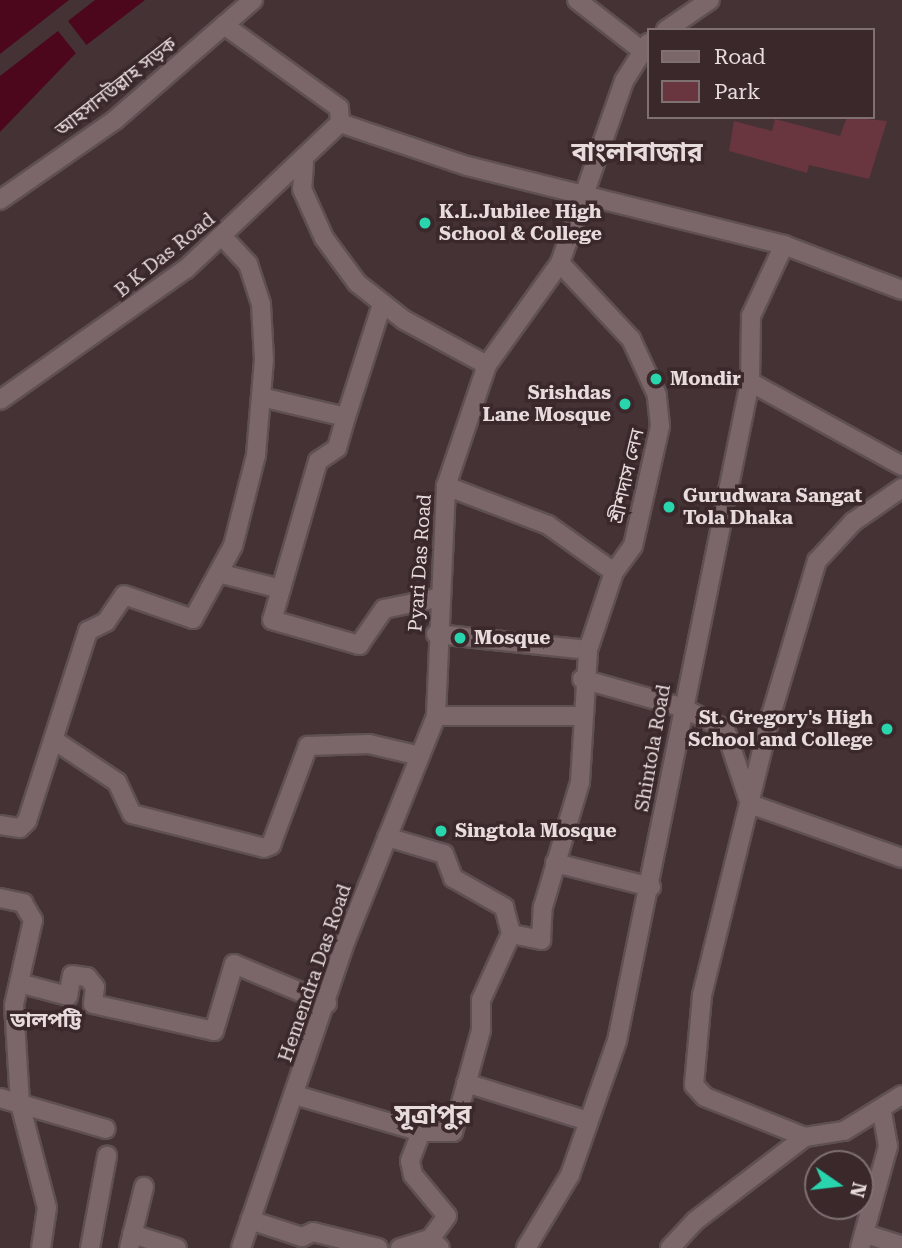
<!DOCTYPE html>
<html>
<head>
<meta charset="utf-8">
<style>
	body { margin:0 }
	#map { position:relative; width:902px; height:1248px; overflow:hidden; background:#453235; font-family:"Roboto Serif","Noto Sans Bengali",serif }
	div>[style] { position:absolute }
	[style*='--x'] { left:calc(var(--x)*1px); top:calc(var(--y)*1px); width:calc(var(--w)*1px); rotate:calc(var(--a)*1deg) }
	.green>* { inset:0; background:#69353f }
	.water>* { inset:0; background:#4c071d }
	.pier>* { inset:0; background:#453235 }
	.roads { filter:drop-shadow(2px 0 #5f5052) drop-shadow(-2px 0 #5f5052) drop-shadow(0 2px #5f5052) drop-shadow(0 -2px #5f5052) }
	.minor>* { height:18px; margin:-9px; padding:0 9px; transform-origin:9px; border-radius:9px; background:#7b6669 }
	.dots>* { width:19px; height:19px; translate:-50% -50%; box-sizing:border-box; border:4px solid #3a282b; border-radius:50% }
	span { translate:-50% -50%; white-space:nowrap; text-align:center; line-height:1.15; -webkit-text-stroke:7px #3a282b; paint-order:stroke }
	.street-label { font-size:19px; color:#e7dbdc }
	.poi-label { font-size:19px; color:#e7dbdc; font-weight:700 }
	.left { translate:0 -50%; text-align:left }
	.right { translate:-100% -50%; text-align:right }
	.neighbourhood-label { font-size:21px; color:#e7dbdc; font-weight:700 }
	.district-label { font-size:26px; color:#e7dbdc; font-weight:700 }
	.legend { position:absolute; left:647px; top:28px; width:228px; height:91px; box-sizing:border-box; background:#3a282b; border:2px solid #7f7072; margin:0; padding:9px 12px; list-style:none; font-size:21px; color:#e7dbdc }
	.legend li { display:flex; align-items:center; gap:14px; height:35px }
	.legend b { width:35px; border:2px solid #7f7072 }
	.north { position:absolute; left:804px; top:1150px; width:70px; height:70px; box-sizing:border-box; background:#3a282b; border:2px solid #7f7072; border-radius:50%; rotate:104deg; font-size:19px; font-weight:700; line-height:28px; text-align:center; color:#e7dbdc }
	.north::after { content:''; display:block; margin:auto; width:24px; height:32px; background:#28d5ad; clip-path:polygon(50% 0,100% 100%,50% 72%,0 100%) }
</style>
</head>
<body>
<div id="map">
	<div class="green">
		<div style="clip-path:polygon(847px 117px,887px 121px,869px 179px,809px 165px,807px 173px,729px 151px,734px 121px,772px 131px,775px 119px,840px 136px)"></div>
	</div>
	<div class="water">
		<div style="clip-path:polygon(0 0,145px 0,76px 53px,0 132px)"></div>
	</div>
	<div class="pier">
		<div style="clip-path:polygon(69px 0,95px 0,68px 21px,88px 47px,78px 56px,58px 31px,0 76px,0 54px)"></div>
	</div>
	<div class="roads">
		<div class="minor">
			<div style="--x:577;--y:0;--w:80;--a:37.9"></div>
			<div style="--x:224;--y:25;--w:142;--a:35.8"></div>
			<div style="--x:339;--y:108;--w:15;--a:86"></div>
			<div style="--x:666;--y:30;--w:53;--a:-34.3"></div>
			<div style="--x:340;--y:123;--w:134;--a:18.7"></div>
			<div style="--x:467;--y:166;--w:327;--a:14"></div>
			<div style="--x:784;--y:245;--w:126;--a:20.9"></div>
			<div style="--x:304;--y:163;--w:26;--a:94"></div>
			<div style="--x:302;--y:189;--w:54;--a:65.8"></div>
			<div style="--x:324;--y:238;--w:56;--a:53.7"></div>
			<div style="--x:357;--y:283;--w:60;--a:38.2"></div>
			<div style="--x:404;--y:320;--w:94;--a:28.5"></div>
			<div style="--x:0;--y:200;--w:140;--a:-34.8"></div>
			<div style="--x:115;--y:120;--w:183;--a:-41"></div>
			<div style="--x:750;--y:382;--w:174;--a:28.9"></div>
			<div style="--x:265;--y:398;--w:83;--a:13.2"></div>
			<div style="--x:346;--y:417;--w:119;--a:-72.3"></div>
			<div style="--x:0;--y:400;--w:228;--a:-35.2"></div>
			<div style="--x:186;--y:269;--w:212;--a:-43.5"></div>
			<div style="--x:446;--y:486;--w:109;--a:20.9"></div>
			<div style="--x:548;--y:525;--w:81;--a:35.5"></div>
			<div style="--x:222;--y:574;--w:61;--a:14.3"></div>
			<div style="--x:281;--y:589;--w:32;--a:106"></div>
			<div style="--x:272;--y:620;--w:91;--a:16"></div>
			<div style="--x:359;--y:645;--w:44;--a:-55.2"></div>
			<div style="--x:384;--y:609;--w:54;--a:-11.7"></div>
			<div style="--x:281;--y:589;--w:133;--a:-73.9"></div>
			<div style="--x:318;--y:461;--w:23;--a:-34"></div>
			<div style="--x:337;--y:448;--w:32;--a:-74"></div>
			<div style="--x:436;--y:634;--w:153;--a:6"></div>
			<div style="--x:582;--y:679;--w:103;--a:15.8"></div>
			<div style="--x:681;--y:707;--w:49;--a:26.6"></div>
			<div style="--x:725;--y:729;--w:79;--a:71.6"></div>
			<div style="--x:750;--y:804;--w:161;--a:19.6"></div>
			<div style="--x:436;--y:716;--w:147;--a:0"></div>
			<div style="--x:57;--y:742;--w:72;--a:33.7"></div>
			<div style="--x:117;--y:782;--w:35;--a:65"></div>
			<div style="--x:132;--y:814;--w:136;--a:14.4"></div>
			<div style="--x:264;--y:848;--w:8;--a:-23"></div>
			<div style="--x:271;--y:845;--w:106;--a:-69.5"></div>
			<div style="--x:308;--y:746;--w:61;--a:-1.9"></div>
			<div style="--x:369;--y:744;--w:52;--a:13.2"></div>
			<div style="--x:0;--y:825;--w:20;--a:9"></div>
			<div style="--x:20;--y:828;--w:10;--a:-45"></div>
			<div style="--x:27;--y:821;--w:200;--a:-72.2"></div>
			<div style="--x:88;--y:631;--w:20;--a:-27"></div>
			<div style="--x:106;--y:622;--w:32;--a:-56"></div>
			<div style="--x:124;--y:595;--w:73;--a:19.2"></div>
			<div style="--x:193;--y:619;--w:83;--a:-61.3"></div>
			<div style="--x:233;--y:546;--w:94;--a:-75.8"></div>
			<div style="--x:256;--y:455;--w:95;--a:-85.2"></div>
			<div style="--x:264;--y:360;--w:56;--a:-93.1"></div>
			<div style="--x:261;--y:304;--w:42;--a:-108"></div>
			<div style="--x:248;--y:264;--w:37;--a:-133"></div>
			<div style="--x:387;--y:837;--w:59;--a:16.6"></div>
			<div style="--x:444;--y:854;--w:26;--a:69"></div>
			<div style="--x:453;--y:878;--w:59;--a:29.6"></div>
			<div style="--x:504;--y:907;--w:28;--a:75"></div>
			<div style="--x:555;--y:863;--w:99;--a:14"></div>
			<div style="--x:0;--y:898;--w:24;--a:12"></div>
			<div style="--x:23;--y:903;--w:20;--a:60"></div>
			<div style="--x:33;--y:920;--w:87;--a:102.6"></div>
			<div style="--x:14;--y:1005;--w:99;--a:86.5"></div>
			<div style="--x:20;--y:1104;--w:107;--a:75.4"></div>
			<div style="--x:47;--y:1208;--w:40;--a:98.5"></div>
			<div style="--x:511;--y:934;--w:31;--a:11"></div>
			<div style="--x:541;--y:940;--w:33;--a:-87"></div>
			<div style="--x:543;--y:907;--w:130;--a:-73.5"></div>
			<div style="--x:580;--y:782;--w:132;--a:-86.5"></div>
			<div style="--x:588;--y:650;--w:82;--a:-71.6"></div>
			<div style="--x:614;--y:572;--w:32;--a:-54"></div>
			<div style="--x:633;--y:546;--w:123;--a:-77.3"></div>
			<div style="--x:660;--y:426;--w:31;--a:-96"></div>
			<div style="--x:657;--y:395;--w:62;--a:-114.9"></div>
			<div style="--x:631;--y:339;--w:104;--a:-133.1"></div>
			<div style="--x:19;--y:983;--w:51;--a:14.9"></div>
			<div style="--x:68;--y:996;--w:21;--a:-79"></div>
			<div style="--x:72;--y:975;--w:15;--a:8"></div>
			<div style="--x:87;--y:977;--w:13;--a:51"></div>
			<div style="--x:95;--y:987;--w:17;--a:97"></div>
			<div style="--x:93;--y:1004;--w:124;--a:12.6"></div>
			<div style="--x:214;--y:1031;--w:70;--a:-73.4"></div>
			<div style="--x:234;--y:964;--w:101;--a:22.8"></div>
			<div style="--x:466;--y:1083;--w:128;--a:17.3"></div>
			<div style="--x:295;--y:1095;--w:131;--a:16.4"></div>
			<div style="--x:421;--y:1132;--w:32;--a:0"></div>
			<div style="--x:453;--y:1132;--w:106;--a:-74.6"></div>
			<div style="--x:481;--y:1030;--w:30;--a:-90"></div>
			<div style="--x:481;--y:1000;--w:72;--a:-65.6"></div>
			<div style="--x:0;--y:1098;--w:110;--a:16.3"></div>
			<div style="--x:421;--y:1132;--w:31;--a:111"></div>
			<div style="--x:410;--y:1161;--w:14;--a:78"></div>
			<div style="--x:413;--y:1175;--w:53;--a:50.3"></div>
			<div style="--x:447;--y:1216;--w:39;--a:126"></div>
			<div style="--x:805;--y:1137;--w:108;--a:-158.2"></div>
			<div style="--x:705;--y:1097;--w:16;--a:-133"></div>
			<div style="--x:694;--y:1085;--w:90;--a:-84.9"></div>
			<div style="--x:702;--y:995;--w:288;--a:-76.2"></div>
			<div style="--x:771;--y:715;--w:161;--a:-73.4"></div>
			<div style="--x:817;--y:561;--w:53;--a:-47.3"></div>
			<div style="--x:853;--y:522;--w:60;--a:-34.8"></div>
			<div style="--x:250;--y:1220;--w:55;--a:18.1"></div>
			<div style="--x:302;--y:1237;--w:12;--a:-24"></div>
			<div style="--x:313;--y:1232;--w:67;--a:13.8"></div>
			<div style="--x:132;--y:1234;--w:47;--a:17.3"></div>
			<div style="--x:866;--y:1234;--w:38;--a:18"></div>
			<div style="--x:90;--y:1248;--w:94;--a:-79.5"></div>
			<div style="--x:129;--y:1248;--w:63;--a:-76.2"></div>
			<div style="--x:241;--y:1248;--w:325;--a:-71.2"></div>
			<div style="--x:346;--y:940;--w:241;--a:-68.1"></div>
			<div style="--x:436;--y:716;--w:230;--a:-87.5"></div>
			<div style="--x:446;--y:486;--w:128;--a:-71.3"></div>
			<div style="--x:487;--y:365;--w:125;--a:-54.4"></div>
			<div style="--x:560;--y:263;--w:193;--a:-70.6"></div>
			<div style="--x:624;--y:81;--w:45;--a:-57.7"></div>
			<div style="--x:400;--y:1248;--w:31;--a:-17"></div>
			<div style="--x:430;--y:1239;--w:13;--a:42"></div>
			<div style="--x:526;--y:1248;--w:85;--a:-58.9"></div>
			<div style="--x:570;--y:1175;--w:142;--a:-70.7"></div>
			<div style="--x:617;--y:1041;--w:672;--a:-78.59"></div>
			<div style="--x:750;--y:382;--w:66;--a:-89.1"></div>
			<div style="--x:751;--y:316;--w:78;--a:-65.1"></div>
			<div style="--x:670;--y:1248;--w:37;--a:-47"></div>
			<div style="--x:695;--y:1221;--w:138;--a:-37.4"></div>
			<div style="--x:805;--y:1137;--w:39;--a:-9"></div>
			<div style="--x:844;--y:1131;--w:68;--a:-31.8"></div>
			<div style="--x:860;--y:1248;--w:106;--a:-74.6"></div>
			<div style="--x:888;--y:1146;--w:34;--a:-100"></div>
		</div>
	</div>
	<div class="dots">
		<div style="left:425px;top:223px;background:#28d5ad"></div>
		<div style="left:656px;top:379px;background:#28d5ad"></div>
		<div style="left:625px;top:404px;background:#28d5ad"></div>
		<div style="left:669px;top:507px;background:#28d5ad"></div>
		<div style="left:460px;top:638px;background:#28d5ad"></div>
		<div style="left:887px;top:729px;background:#28d5ad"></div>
		<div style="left:441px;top:831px;background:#28d5ad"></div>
	</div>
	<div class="street-label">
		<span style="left:116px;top:87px;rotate:-38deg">আহসানউল্লাহ সড়ক</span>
		<span style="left:165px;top:255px;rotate:-39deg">B K Das Road</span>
		<span style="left:627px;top:476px;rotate:-77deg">শ্রীশদাস লেন</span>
		<span style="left:420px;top:563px;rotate:-86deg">Pyari Das Road</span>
		<span style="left:653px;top:748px;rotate:-80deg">Shintola Road</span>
		<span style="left:315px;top:973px;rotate:-71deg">Hemendra Das Road</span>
	</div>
	<div class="poi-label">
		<span class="left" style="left:439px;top:223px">K.L.Jubilee High<br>School &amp; College</span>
		<span class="left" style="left:670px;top:379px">Mondir</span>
		<span class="right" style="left:611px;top:404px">Srishdas<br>Lane Mosque</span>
		<span class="left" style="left:683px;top:507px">Gurudwara Sangat<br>Tola Dhaka</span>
		<span class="left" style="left:474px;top:638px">Mosque</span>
		<span class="right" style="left:873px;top:729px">St. Gregory's High<br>School and College</span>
		<span class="left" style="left:455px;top:831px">Singtola Mosque</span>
	</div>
	<div class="neighbourhood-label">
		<span style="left:46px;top:1020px">ডালপট্টি</span>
	</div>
	<div class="district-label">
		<span style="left:637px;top:153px">বাংলাবাজার</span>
		<span style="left:433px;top:1115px">সূত্রাপুর</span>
	</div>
	<ul class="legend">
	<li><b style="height:9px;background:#7b6669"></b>Road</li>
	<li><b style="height:19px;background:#69353f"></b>Park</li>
	</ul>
	<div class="north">N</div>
</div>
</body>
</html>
